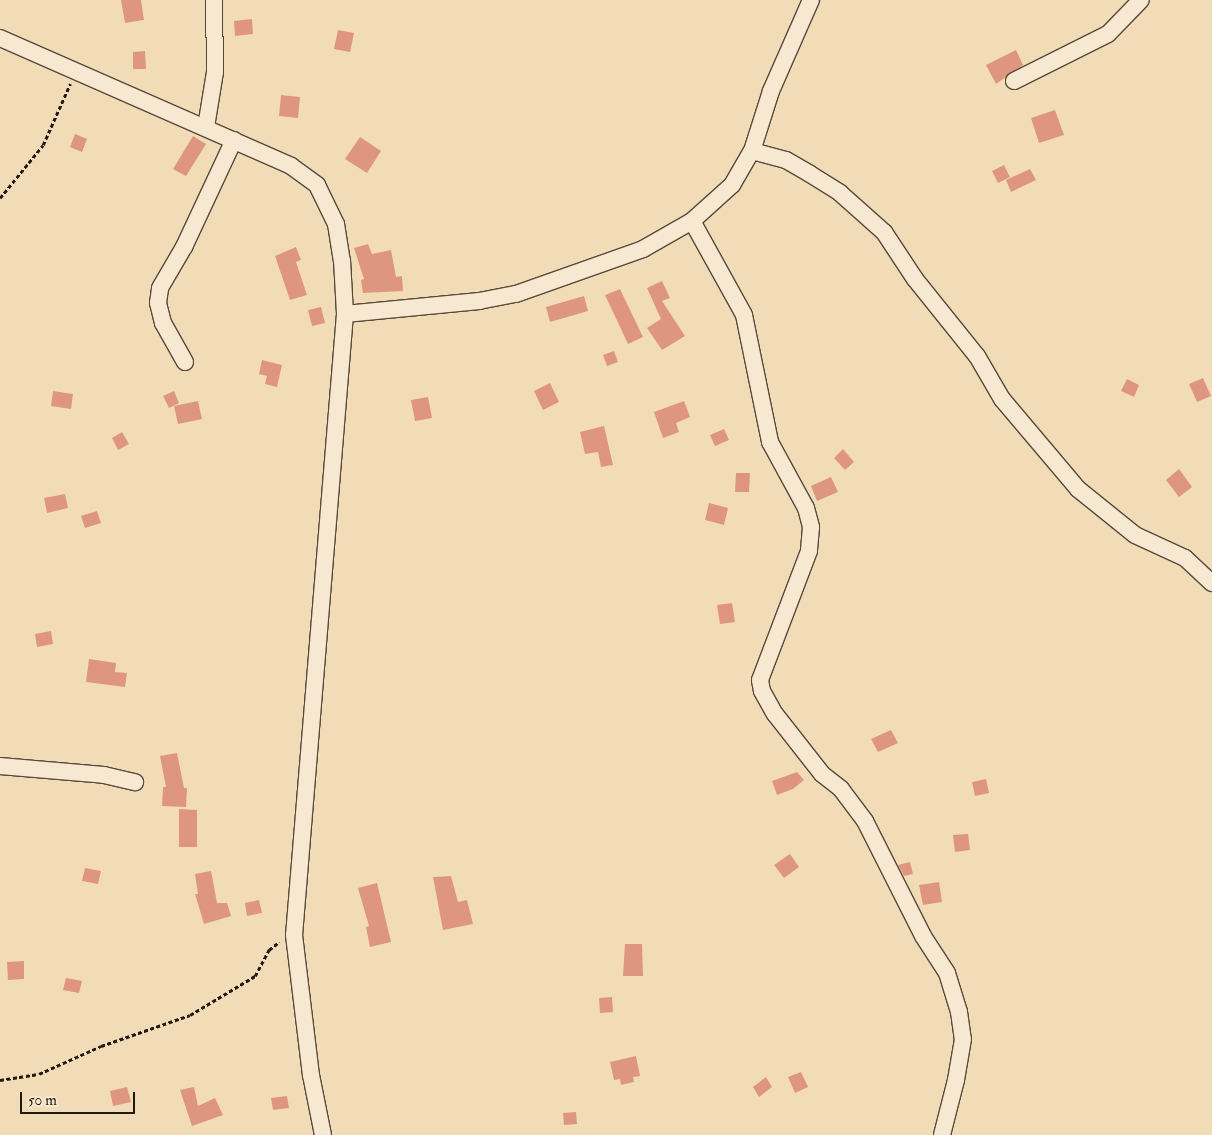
<!DOCTYPE html>
<html>
<head>
<meta charset="utf-8">
<style>
	body { margin:0 }
	#map { position:relative; width:1212px; height:1135px; overflow:hidden; background:#f2dcb8; font-family:"IM FELL Double Pica",serif }
	div>[style] { position:absolute }
	[style*='--x'] { left:calc(var(--x)*1px); top:calc(var(--y)*1px); width:calc(var(--w)*1px); rotate:calc(var(--a)*1deg) }
	.building>* { inset:0; background:#df9681 }
	.path>* { height:2.5px; margin-top:-1.25px; transform-origin:0; background:repeating-linear-gradient(90deg,#221a0f 0 4px,transparent 0 6.5px) }
	.roads { filter:drop-shadow(1px 0 #564a39) drop-shadow(-1px 0 #564a39) drop-shadow(0 1px #564a39) drop-shadow(0 -1px #564a39) }
	.minor>* { height:16px; margin:-8px; padding:0 8px; transform-origin:8px; border-radius:8px; background:#f7e8d1 }
	span { translate:-50% -50%; white-space:nowrap; text-align:center; line-height:1.15; -webkit-text-stroke:4px #f7e8d1; paint-order:stroke }
	.scale { position:absolute; left:20px; top:1092px; width:115px; height:22px; box-sizing:border-box; border:2px solid #221a0f; border-top:0; padding-left:6px; font-size:15px; line-height:18px; white-space:nowrap; color:#221a0f; -webkit-text-stroke:4px #f7e8d1; paint-order:stroke }
</style>
</head>
<body>
<div id="map">
	<div class="building">
		<div style="clip-path:polygon(121px 0,141px 0,144px 20px,125px 23px)"></div>
		<div style="clip-path:polygon(252px 19px,253px 34px,235px 36px,234px 21px)"></div>
		<div style="clip-path:polygon(338px 30px,354px 33px,350px 52px,334px 49px)"></div>
		<div style="clip-path:polygon(1016px 50px,1023px 65px,996px 84px,986px 65px)"></div>
		<div style="clip-path:polygon(145px 51px,146px 69px,133px 69px,133px 52px)"></div>
		<div style="clip-path:polygon(281px 95px,300px 97px,298px 118px,279px 116px)"></div>
		<div style="clip-path:polygon(1055px 110px,1064px 135px,1039px 143px,1031px 118px)"></div>
		<div style="clip-path:polygon(75px 134px,87px 139px,82px 152px,70px 147px)"></div>
		<div style="clip-path:polygon(193px 136px,206px 144px,186px 176px,173px 169px)"></div>
		<div style="clip-path:polygon(360px 137px,381px 151px,367px 173px,345px 159px)"></div>
		<div style="clip-path:polygon(1004px 165px,1010px 177px,998px 183px,992px 171px)"></div>
		<div style="clip-path:polygon(1030px 169px,1036px 180px,1011px 192px,1006px 180px)"></div>
		<div style="clip-path:polygon(368px 244px,372px 254px,391px 250px,396px 277px,402px 276px,403px 291px,363px 293px,361px 280px,364px 279px,354px 248px)"></div>
		<div style="clip-path:polygon(296px 247px,301px 260px,296px 262px,307px 295px,290px 300px,275px 256px)"></div>
		<div style="clip-path:polygon(662px 281px,670px 298px,662px 301px,685px 336px,662px 350px,647px 328px,661px 319px,647px 288px)"></div>
		<div style="clip-path:polygon(620px 289px,643px 337px,628px 344px,605px 295px)"></div>
		<div style="clip-path:polygon(584px 296px,588px 311px,550px 322px,546px 307px)"></div>
		<div style="clip-path:polygon(321px 307px,325px 323px,312px 326px,308px 310px)"></div>
		<div style="clip-path:polygon(614px 351px,618px 362px,607px 366px,603px 355px)"></div>
		<div style="clip-path:polygon(262px 360px,282px 365px,277px 387px,265px 384px,267px 376px,259px 374px)"></div>
		<div style="clip-path:polygon(1203px 378px,1211px 396px,1197px 402px,1189px 384px)"></div>
		<div style="clip-path:polygon(1127px 379px,1139px 385px,1134px 397px,1121px 391px)"></div>
		<div style="clip-path:polygon(550px 383px,559px 402px,543px 410px,534px 391px)"></div>
		<div style="clip-path:polygon(53px 391px,73px 394px,71px 409px,51px 406px)"></div>
		<div style="clip-path:polygon(174px 391px,179px 403px,169px 408px,163px 396px)"></div>
		<div style="clip-path:polygon(428px 397px,432px 418px,415px 421px,411px 400px)"></div>
		<div style="clip-path:polygon(198px 401px,202px 419px,178px 424px,174px 406px)"></div>
		<div style="clip-path:polygon(684px 401px,690px 417px,676px 423px,679px 432px,663px 438px,654px 412px)"></div>
		<div style="clip-path:polygon(604px 426px,613px 465px,601px 467px,598px 452px,585px 454px,580px 432px)"></div>
		<div style="clip-path:polygon(724px 429px,729px 440px,715px 446px,710px 435px)"></div>
		<div style="clip-path:polygon(122px 432px,129px 444px,118px 450px,112px 438px)"></div>
		<div style="clip-path:polygon(843px 449px,854px 462px,845px 470px,834px 458px)"></div>
		<div style="clip-path:polygon(1179px 469px,1192px 487px,1179px 497px,1166px 480px)"></div>
		<div style="clip-path:polygon(736px 473px,750px 473px,749px 492px,735px 492px)"></div>
		<div style="clip-path:polygon(831px 477px,838px 492px,817px 501px,811px 486px)"></div>
		<div style="clip-path:polygon(65px 494px,68px 508px,47px 513px,44px 498px)"></div>
		<div style="clip-path:polygon(709px 503px,728px 508px,724px 525px,705px 520px)"></div>
		<div style="clip-path:polygon(97px 511px,101px 523px,85px 528px,81px 516px)"></div>
		<div style="clip-path:polygon(732px 603px,735px 622px,720px 624px,717px 605px)"></div>
		<div style="clip-path:polygon(51px 631px,53px 644px,37px 647px,35px 634px)"></div>
		<div style="clip-path:polygon(89px 659px,116px 663px,115px 672px,127px 673px,125px 687px,86px 682px)"></div>
		<div style="clip-path:polygon(891px 730px,898px 743px,878px 752px,871px 739px)"></div>
		<div style="clip-path:polygon(177px 753px,184px 788px,187px 788px,186px 807px,162px 806px,163px 787px,166px 787px,160px 756px)"></div>
		<div style="clip-path:polygon(797px 772px,804px 780px,793px 789px,777px 795px,772px 781px)"></div>
		<div style="clip-path:polygon(986px 779px,989px 793px,975px 796px,972px 782px)"></div>
		<div style="clip-path:polygon(179px 809px,197px 810px,197px 847px,179px 847px)"></div>
		<div style="clip-path:polygon(968px 834px,970px 850px,955px 852px,953px 835px)"></div>
		<div style="clip-path:polygon(790px 854px,799px 867px,784px 878px,774px 865px)"></div>
		<div style="clip-path:polygon(910px 862px,913px 874px,904px 876px,898px 865px)"></div>
		<div style="clip-path:polygon(85px 868px,101px 871px,98px 884px,82px 881px)"></div>
		<div style="clip-path:polygon(211px 871px,217px 903px,227px 903px,231px 916px,204px 924px,195px 894px,198px 894px,195px 874px)"></div>
		<div style="clip-path:polygon(451px 876px,458px 902px,467px 900px,473px 924px,443px 930px,433px 877px)"></div>
		<div style="clip-path:polygon(939px 882px,942px 902px,923px 905px,919px 885px)"></div>
		<div style="clip-path:polygon(377px 883px,391px 942px,370px 947px,366px 927px,369px 926px,358px 888px)"></div>
		<div style="clip-path:polygon(259px 900px,262px 913px,247px 916px,245px 903px)"></div>
		<div style="clip-path:polygon(625px 944px,642px 944px,643px 976px,623px 976px)"></div>
		<div style="clip-path:polygon(24px 961px,24px 979px,8px 980px,7px 962px)"></div>
		<div style="clip-path:polygon(66px 978px,82px 981px,79px 993px,63px 990px)"></div>
		<div style="clip-path:polygon(612px 997px,613px 1012px,600px 1013px,599px 998px)"></div>
		<div style="clip-path:polygon(636px 1056px,640px 1076px,633px 1077px,634px 1082px,621px 1085px,620px 1079px,614px 1080px,610px 1062px)"></div>
		<div style="clip-path:polygon(801px 1072px,808px 1087px,795px 1093px,788px 1077px)"></div>
		<div style="clip-path:polygon(766px 1077px,772px 1087px,759px 1097px,753px 1087px)"></div>
		<div style="clip-path:polygon(127px 1087px,131px 1102px,113px 1106px,110px 1091px)"></div>
		<div style="clip-path:polygon(194px 1087px,198px 1106px,215px 1098px,223px 1115px,192px 1126px,180px 1090px)"></div>
		<div style="clip-path:polygon(287px 1096px,289px 1108px,273px 1110px,271px 1098px)"></div>
		<div style="clip-path:polygon(576px 1112px,577px 1124px,564px 1125px,563px 1113px)"></div>
	</div>
	<div class="path">
		<div style="--x:0;--y:198;--w:68;--a:-50.9"></div>
		<div style="--x:43;--y:145;--w:67;--a:-66.1"></div>
		<div style="--x:0;--y:1080;--w:39;--a:-9"></div>
		<div style="--x:39;--y:1074;--w:68;--a:-24.3"></div>
		<div style="--x:101;--y:1046;--w:94;--a:-19.2"></div>
		<div style="--x:190;--y:1015;--w:76;--a:-31"></div>
		<div style="--x:255;--y:976;--w:30;--a:-62"></div>
		<div style="--x:269;--y:950;--w:13;--a:-39"></div>
	</div>
	<div class="roads">
		<div class="minor">
			<div style="--x:0;--y:38;--w:318;--a:23.7"></div>
			<div style="--x:291;--y:166;--w:32;--a:36"></div>
			<div style="--x:317;--y:185;--w:43;--a:64"></div>
			<div style="--x:336;--y:224;--w:36;--a:81"></div>
			<div style="--x:342;--y:260;--w:54;--a:86.8"></div>
			<div style="--x:345;--y:314;--w:623;--a:94.69"></div>
			<div style="--x:294;--y:935;--w:141;--a:83.1"></div>
			<div style="--x:311;--y:1075;--w:61;--a:78.7"></div>
			<div style="--x:1014;--y:81;--w:105;--a:-26.6"></div>
			<div style="--x:1108;--y:34;--w:47;--a:-45.9"></div>
			<div style="--x:206;--y:127;--w:56;--a:-80.7"></div>
			<div style="--x:215;--y:72;--w:72;--a:-90.8"></div>
			<div style="--x:752;--y:151;--w:35;--a:15"></div>
			<div style="--x:786;--y:160;--w:28;--a:30"></div>
			<div style="--x:810;--y:174;--w:36;--a:32"></div>
			<div style="--x:840;--y:193;--w:59;--a:41.6"></div>
			<div style="--x:884;--y:232;--w:56;--a:56.6"></div>
			<div style="--x:915;--y:279;--w:99;--a:51.2"></div>
			<div style="--x:977;--y:356;--w:50;--a:59.8"></div>
			<div style="--x:1002;--y:399;--w:118;--a:49.8"></div>
			<div style="--x:1078;--y:489;--w:73;--a:38.9"></div>
			<div style="--x:1135;--y:535;--w:55;--a:24.7"></div>
			<div style="--x:1185;--y:558;--w:37;--a:43"></div>
			<div style="--x:692;--y:221;--w:107;--a:61"></div>
			<div style="--x:744;--y:315;--w:130;--a:78.4"></div>
			<div style="--x:770;--y:442;--w:75;--a:61.4"></div>
			<div style="--x:806;--y:508;--w:20;--a:75"></div>
			<div style="--x:811;--y:527;--w:24;--a:95"></div>
			<div style="--x:809;--y:551;--w:138;--a:110.8"></div>
			<div style="--x:760;--y:680;--w:11;--a:80"></div>
			<div style="--x:762;--y:691;--w:26;--a:61"></div>
			<div style="--x:775;--y:714;--w:76;--a:51.9"></div>
			<div style="--x:822;--y:774;--w:24;--a:38"></div>
			<div style="--x:841;--y:789;--w:40;--a:53"></div>
			<div style="--x:865;--y:821;--w:129;--a:63.2"></div>
			<div style="--x:923;--y:936;--w:44;--a:57"></div>
			<div style="--x:947;--y:973;--w:41;--a:72.9"></div>
			<div style="--x:959;--y:1012;--w:27;--a:82"></div>
			<div style="--x:963;--y:1039;--w:42;--a:99.7"></div>
			<div style="--x:956;--y:1080;--w:57;--a:104.3"></div>
			<div style="--x:345;--y:314;--w:135;--a:-5.5"></div>
			<div style="--x:479;--y:301;--w:38;--a:-11"></div>
			<div style="--x:516;--y:294;--w:135;--a:-19.5"></div>
			<div style="--x:643;--y:249;--w:56;--a:-29.7"></div>
			<div style="--x:692;--y:221;--w:54;--a:-42"></div>
			<div style="--x:732;--y:185;--w:39;--a:-60"></div>
			<div style="--x:752;--y:151;--w:63;--a:-72.4"></div>
			<div style="--x:771;--y:91;--w:99;--a:-66.3"></div>
			<div style="--x:185;--y:362;--w:45;--a:-119.4"></div>
			<div style="--x:163;--y:323;--w:21;--a:-104"></div>
			<div style="--x:158;--y:303;--w:15;--a:-82"></div>
			<div style="--x:160;--y:288;--w:48;--a:-59.7"></div>
			<div style="--x:184;--y:247;--w:118;--a:-65"></div>
			<div style="--x:0;--y:766;--w:104;--a:4.9"></div>
			<div style="--x:104;--y:775;--w:32;--a:13"></div>
		</div>
	</div>
	<div class="scale">50 m</div>
</div>
</body>
</html>
